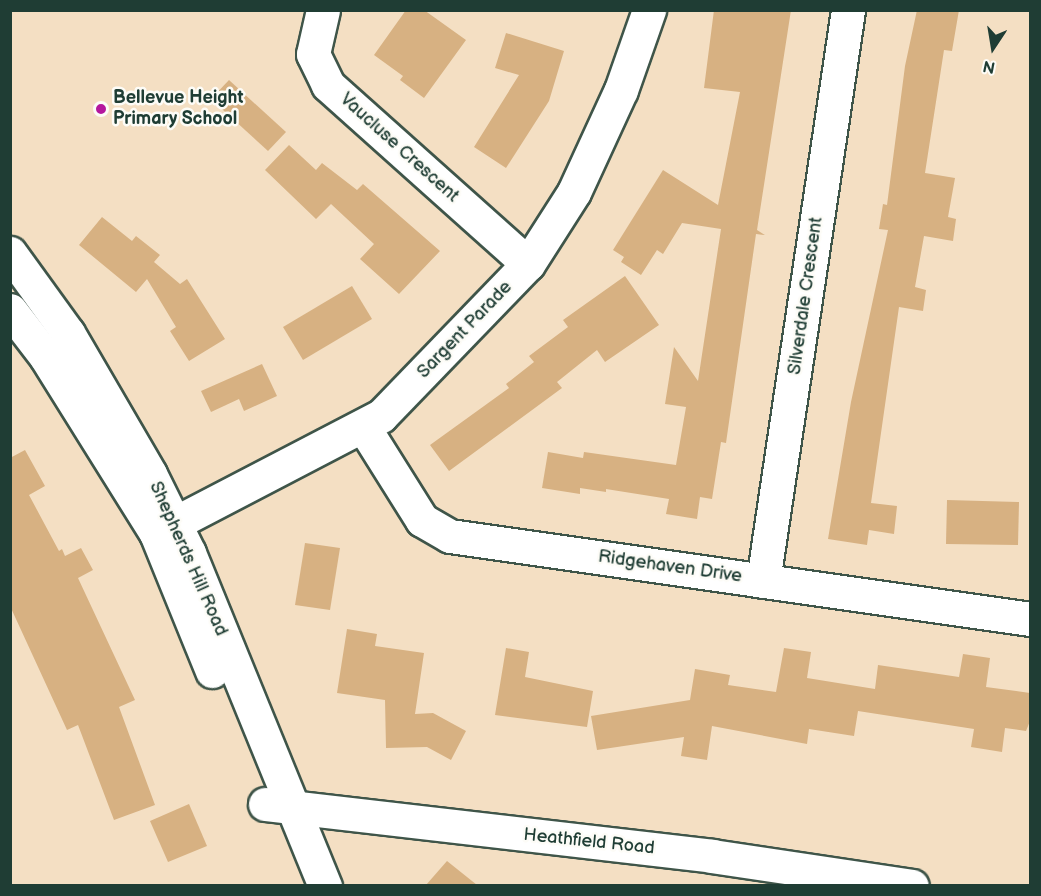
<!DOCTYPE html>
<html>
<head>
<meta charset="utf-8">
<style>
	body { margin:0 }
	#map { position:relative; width:1041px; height:896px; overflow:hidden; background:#f4dfc3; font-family:"Balsamiq Sans",sans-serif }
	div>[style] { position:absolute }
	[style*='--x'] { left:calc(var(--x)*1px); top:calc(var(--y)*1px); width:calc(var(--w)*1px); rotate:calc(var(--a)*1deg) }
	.building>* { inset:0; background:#d7b182 }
	.roads { filter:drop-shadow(2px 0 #3f5549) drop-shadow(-2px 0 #3f5549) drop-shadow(0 2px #3f5549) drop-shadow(0 -2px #3f5549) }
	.minor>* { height:33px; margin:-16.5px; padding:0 16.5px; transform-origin:16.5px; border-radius:16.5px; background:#fff }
	.major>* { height:33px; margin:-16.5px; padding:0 16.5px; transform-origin:16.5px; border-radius:16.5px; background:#fff }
	.dots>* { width:16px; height:16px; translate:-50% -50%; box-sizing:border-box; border:3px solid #fdfcf7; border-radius:50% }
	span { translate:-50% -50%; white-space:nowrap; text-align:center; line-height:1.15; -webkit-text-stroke:5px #fdfcf7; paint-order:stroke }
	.poi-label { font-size:18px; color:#1f3d34; font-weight:700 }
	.left { translate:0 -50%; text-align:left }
	.street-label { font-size:18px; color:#1f3d34 }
	.frame { position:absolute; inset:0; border:12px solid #1f3d34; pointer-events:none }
	.north { position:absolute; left:963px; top:18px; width:60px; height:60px; -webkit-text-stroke:4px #fdfcf7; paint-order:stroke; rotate:192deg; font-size:16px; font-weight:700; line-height:24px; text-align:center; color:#1f3d34 }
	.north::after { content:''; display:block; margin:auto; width:21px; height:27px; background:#1f3d34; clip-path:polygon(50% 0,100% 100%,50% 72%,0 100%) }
</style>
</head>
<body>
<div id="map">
	<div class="building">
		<div style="clip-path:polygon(406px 10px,424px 10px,466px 40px,424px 98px,400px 80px,403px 76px,374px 55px)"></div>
		<div style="clip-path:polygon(714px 10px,791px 10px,757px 230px,765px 235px,756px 234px,726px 443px,721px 442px,712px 499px,700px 497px,697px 519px,666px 514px,669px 499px,606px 489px,606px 492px,580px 488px,580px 494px,542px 488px,548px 452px,583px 458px,584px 452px,676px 465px,686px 407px,665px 404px,674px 347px,698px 381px,721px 229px,682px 223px,663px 254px,657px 250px,641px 275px,621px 262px,624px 257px,613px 250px,663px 170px,718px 205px,740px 92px,704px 88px)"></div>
		<div style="clip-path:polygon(917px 10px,959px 10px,952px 51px,944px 50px,925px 173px,955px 178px,948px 217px,956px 219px,953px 241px,924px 236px,915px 287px,926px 290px,923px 311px,899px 307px,871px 503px,897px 506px,894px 534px,869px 530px,867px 545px,828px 539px,851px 402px,888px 230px,879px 229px,883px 204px,887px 205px,905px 66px)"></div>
		<div style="clip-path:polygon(506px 33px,564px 51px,549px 101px,506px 168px,474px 147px,519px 75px,495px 68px)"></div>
		<div style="clip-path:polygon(229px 80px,286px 132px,268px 151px,211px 99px)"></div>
		<div style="clip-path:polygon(289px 145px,316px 170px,322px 163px,357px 190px,363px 184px,440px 251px,399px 294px,360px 259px,374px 244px,331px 204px,316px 219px,265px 170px)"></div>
		<div style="clip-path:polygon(102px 217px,132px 241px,136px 236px,160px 255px,154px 262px,180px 284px,187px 279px,225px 339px,189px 361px,170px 331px,176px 327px,147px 279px,136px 292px,79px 245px)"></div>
		<div style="clip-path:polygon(625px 276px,659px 325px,605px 362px,597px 350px,557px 382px,562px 388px,449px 471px,430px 445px,509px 388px,506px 384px,534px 362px,529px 356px,568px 327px,563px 320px)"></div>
		<div style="clip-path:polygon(352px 286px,372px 319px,303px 360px,283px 327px)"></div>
		<div style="clip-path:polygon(262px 364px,277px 396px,244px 411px,239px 399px,211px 412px,201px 391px)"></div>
		<div style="clip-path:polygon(25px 450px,45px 486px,29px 495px,59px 551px,62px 549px,65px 556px,81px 548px,93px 570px,78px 578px,135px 700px,119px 707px,155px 805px,114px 820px,78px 725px,67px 730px,10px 606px,10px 458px)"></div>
		<div style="clip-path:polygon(947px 500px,1019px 502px,1018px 545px,946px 544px)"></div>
		<div style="clip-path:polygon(305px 543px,340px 548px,330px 610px,295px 605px)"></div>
		<div style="clip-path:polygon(347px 629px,377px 634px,375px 646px,424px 653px,415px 714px,433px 713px,466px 731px,451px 760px,427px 747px,386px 748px,385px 700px,337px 693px)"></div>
		<div style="clip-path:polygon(506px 648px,529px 652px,525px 677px,593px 691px,587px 727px,495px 715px)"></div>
		<div style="clip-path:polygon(784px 648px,811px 652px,807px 678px,875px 689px,878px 665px,959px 677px,963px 654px,990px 658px,986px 687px,1030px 693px,1030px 721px,1026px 731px,1005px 728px,1002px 752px,971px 747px,974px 729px,858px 711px,854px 736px,809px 729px,807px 744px,712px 726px,707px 760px,681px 756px,684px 737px,597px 750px,591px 716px,690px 700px,695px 669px,730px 675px,728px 685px,776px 692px)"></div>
		<div style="clip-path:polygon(189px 804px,207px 846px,168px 862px,150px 821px)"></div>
		<div style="clip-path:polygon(447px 861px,477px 885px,426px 885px)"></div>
	</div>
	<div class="roads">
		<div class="minor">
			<div style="--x:323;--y:10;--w:45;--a:102.8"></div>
			<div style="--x:313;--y:54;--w:34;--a:64"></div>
			<div style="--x:328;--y:85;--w:268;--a:41.8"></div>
			<div style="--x:363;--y:426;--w:111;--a:57.9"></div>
			<div style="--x:422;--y:520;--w:32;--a:30"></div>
			<div style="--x:450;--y:536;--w:586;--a:8.14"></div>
			<div style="--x:156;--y:533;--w:254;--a:-27.5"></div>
			<div style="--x:381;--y:416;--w:211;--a:-46"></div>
			<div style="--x:528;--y:264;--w:85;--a:-57.4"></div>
			<div style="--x:574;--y:192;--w:112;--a:-65.3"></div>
			<div style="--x:621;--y:90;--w:85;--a:-70.7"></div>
			<div style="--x:763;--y:581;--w:577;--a:-81.53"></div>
			<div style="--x:265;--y:804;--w:450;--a:6.6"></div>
			<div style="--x:712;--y:856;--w:202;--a:8.5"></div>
		</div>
		<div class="major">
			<div style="--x:10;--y:253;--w:99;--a:54.1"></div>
			<div style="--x:68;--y:333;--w:163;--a:59.8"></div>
			<div style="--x:150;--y:474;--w:88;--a:63.7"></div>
			<div style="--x:189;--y:553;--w:360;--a:67.8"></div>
			<div style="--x:10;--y:310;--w:59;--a:52.5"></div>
			<div style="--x:46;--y:357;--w:208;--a:58"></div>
			<div style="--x:156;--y:533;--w:149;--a:67.9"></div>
		</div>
	</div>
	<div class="dots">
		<div style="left:101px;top:109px;background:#b5179e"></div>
	</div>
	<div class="poi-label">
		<span class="left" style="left:113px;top:109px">Bellevue Height<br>Primary School</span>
	</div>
	<div class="street-label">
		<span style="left:399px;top:148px;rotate:42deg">Vaucluse Crescent</span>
		<span style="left:806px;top:296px;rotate:-82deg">Silverdale Crescent</span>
		<span style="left:465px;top:330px;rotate:-46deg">Sargent Parade</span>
		<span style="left:188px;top:559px;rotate:66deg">Shepherds Hill Road</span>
		<span style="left:670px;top:567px;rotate:8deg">Ridgehaven Drive</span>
		<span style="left:589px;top:842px;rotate:6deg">Heathfield Road</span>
	</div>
	<div class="frame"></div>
	<div class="north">N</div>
</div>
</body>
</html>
